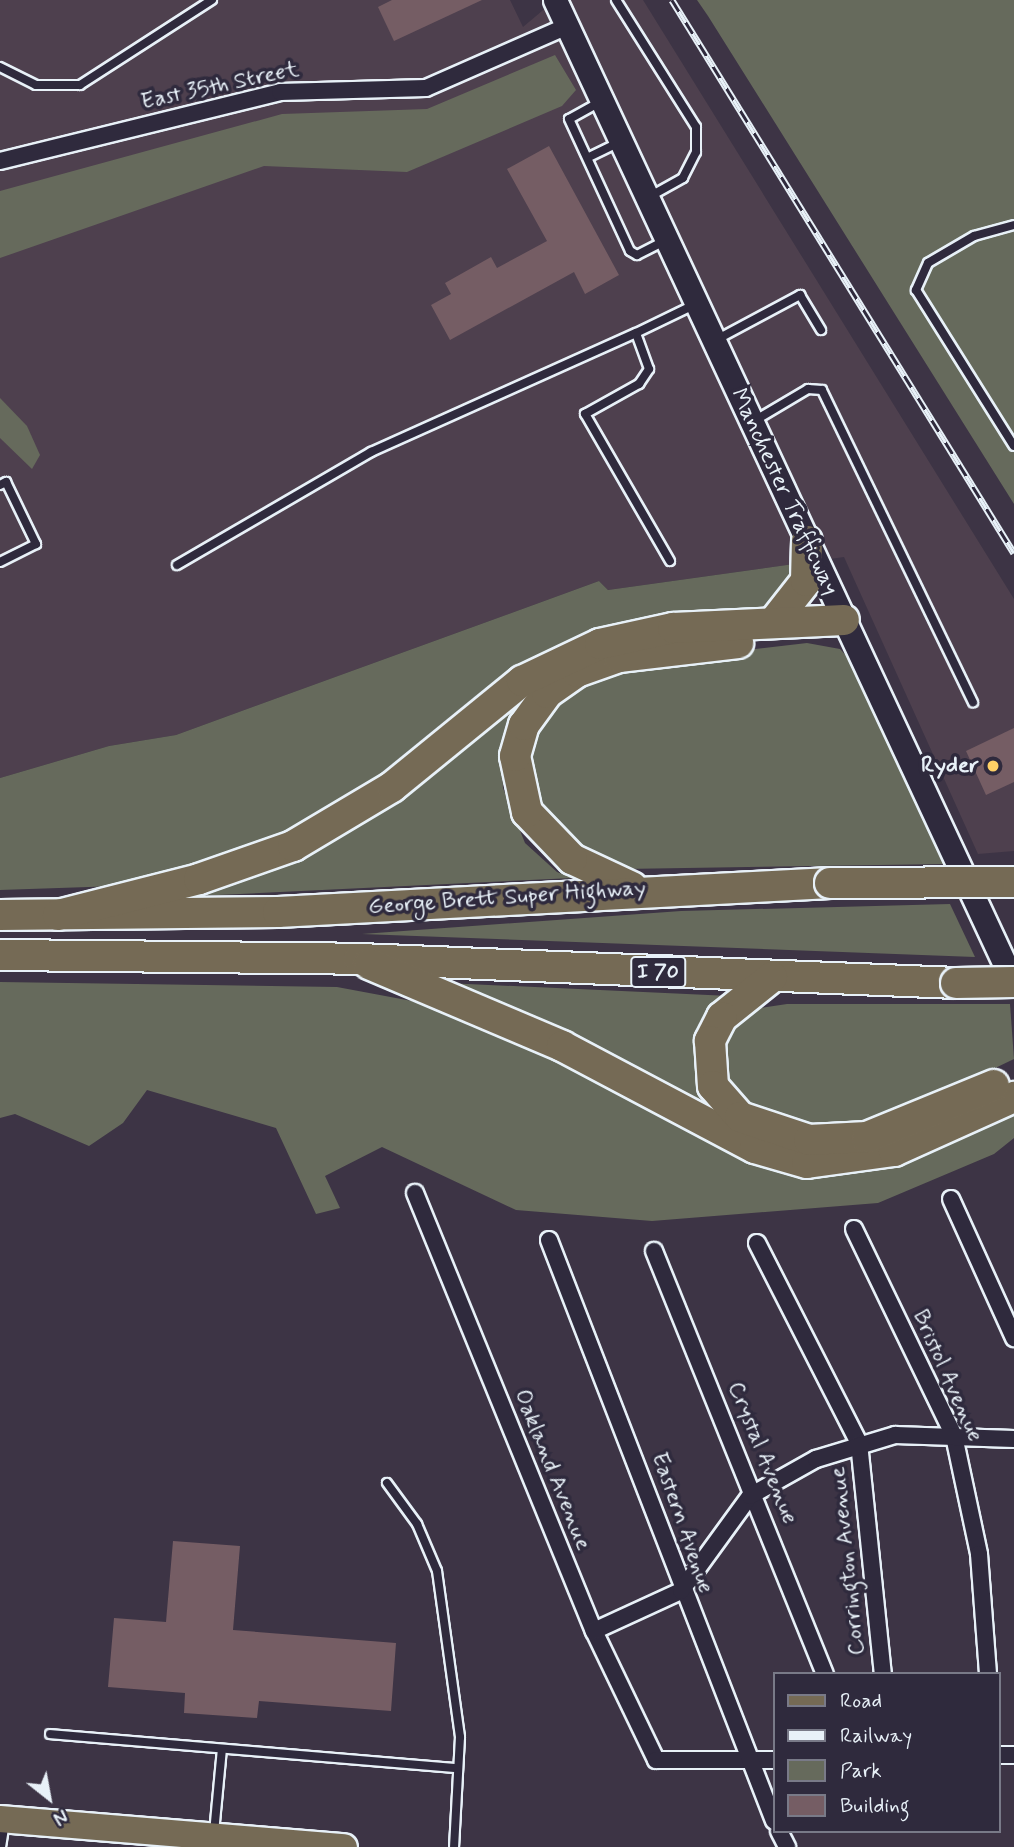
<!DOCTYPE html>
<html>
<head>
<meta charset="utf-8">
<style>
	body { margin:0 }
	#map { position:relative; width:1014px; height:1847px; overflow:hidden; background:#3d3445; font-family:Mynerve,sans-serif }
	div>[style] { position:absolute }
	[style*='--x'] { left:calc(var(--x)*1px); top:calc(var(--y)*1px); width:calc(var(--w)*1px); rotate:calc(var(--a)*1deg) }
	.built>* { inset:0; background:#4e404e }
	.green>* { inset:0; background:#666a5c }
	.building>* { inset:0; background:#755d64 }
	.roads { filter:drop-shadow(2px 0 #e8f1f8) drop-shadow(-2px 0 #e8f1f8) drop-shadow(0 2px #e8f1f8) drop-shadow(0 -2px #e8f1f8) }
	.lane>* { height:8px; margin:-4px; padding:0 4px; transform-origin:4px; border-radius:4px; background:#2f2a3d }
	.street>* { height:16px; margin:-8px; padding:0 8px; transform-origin:8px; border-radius:8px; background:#2f2a3d }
	.secondary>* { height:23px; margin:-11.5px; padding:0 11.5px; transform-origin:11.5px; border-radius:11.5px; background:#2f2a3d }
	.primary>* { height:26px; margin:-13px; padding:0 13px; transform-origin:13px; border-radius:13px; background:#756a55 }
	.highway>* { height:30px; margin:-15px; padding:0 15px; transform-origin:15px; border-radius:15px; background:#756a55 }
	.rail>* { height:7px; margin-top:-3.5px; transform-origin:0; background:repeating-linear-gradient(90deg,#2f2a3d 0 13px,#e8f1f8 0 26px); box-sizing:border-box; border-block:2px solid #e8f1f8 }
	.bridges { filter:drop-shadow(2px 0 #e8f1f8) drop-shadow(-2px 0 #e8f1f8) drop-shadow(0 2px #e8f1f8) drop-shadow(0 -2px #e8f1f8) }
	.highway-bridge>* { height:30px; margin:-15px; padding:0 15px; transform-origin:15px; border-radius:15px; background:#756a55 }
	.dots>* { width:19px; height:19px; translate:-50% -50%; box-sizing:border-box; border:4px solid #2f2a3d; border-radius:50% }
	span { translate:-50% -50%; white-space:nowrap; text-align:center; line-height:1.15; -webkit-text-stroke:7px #2f2a3d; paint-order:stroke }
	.shield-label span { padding:2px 5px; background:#2f2a3d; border:2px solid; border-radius:5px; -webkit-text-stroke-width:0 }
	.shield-label { font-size:21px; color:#e8f1f8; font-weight:700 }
	.street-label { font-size:23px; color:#e8f1f8 }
	.poi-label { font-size:23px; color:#e8f1f8; font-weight:700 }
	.right { translate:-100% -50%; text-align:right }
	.legend { position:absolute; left:773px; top:1672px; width:228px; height:161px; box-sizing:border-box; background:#2f2a3d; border:2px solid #797a88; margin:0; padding:9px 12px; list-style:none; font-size:21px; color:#e8f1f8 }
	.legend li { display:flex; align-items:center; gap:14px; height:35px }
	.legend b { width:35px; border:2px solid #797a88 }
	.north { position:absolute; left:14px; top:1763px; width:70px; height:70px; -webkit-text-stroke:5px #2f2a3d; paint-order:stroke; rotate:149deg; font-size:19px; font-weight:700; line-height:28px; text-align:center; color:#e8f1f8 }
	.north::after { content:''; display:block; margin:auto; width:24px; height:32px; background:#e8f1f8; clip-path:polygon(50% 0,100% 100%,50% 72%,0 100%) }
</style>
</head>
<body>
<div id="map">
	<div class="built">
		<div style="clip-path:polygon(0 0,510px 0,523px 27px,555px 0,643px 0,1014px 599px,1014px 851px,978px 854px,844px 557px,608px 590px,599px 581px,176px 735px,109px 746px,0 778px)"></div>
	</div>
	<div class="green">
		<div style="clip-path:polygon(697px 0,1014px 0,1014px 504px,708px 16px)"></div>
		<div style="clip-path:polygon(555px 55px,576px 90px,562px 106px,407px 172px,264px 166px,0 258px,0 191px,282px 114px,427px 109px)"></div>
		<div style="clip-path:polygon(0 398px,27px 426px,40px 455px,32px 469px,0 438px)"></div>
		<div style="clip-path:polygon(801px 563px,781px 608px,572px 642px,541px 654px,477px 695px,354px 795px,277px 836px,187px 871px,118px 886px,0 890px,0 778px,109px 746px,176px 735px,599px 581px,608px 590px)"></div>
		<div style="clip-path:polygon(807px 643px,840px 649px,852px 662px,946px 864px,623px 869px,557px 840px,524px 779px,532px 732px,559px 693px,634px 663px)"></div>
		<div style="clip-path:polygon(528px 691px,502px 760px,503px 788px,525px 843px,557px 872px,573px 878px,175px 897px,218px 884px)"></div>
		<div style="clip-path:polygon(950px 904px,975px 957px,362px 934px,681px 911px)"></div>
		<div style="clip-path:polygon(0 982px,337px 987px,428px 1004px,830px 1173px,887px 1166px,1014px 1111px,1014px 1138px,994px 1154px,878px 1203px,652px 1221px,516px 1210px,382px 1147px,325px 1176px,340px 1208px,316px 1214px,276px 1128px,147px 1090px,123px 1123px,89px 1146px,15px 1114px,0 1118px)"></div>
		<div style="clip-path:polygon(446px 983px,730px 996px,718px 1009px,716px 1112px)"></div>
		<div style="clip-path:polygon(787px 1004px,1010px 1004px,1014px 1059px,897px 1115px,821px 1129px,746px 1108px,720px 1074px,726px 1031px,754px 1009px)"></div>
	</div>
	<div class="building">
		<div style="clip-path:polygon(392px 0,482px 0,394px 41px,378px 7px)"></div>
		<div style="clip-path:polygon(549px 146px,619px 275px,585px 294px,574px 272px,450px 340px,431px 305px,451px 294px,445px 283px,491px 257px,497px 268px,547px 241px,507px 169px)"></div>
		<div style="clip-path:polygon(1014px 728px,1014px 782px,986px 795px,966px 751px)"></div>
		<div style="clip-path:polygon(173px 1541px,240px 1546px,233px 1630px,396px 1643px,391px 1711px,259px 1701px,257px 1718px,184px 1713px,185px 1693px,108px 1687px,114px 1618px,166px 1622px)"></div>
	</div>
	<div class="roads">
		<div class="lane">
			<div style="--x:616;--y:0;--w:150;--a:57.8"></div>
			<div style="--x:696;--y:127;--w:25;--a:90"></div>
			<div style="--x:696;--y:152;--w:29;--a:117"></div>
			<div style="--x:683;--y:178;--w:38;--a:151"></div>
			<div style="--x:0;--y:67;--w:40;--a:26.6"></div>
			<div style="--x:36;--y:85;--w:44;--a:0"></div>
			<div style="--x:80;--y:85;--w:157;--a:-32.8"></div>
			<div style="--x:600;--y:102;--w:35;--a:151"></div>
			<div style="--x:569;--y:119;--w:145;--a:65.2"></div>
			<div style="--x:630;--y:251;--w:8;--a:30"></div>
			<div style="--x:637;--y:255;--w:30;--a:-27"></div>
			<div style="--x:589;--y:157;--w:32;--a:-26"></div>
			<div style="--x:1014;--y:225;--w:41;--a:164.6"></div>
			<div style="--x:974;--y:236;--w:53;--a:149.6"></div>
			<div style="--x:928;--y:263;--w:30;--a:114"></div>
			<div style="--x:916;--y:290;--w:184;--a:57.9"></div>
			<div style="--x:714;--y:341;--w:98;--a:-28.1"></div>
			<div style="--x:800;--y:295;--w:41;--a:59"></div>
			<div style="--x:754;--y:421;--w:63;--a:-30.7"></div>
			<div style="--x:808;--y:389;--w:14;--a:4"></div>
			<div style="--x:822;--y:390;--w:347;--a:64.2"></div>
			<div style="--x:0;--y:485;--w:7;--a:-27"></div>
			<div style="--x:6;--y:482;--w:69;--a:64.2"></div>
			<div style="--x:36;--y:544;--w:40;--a:153.4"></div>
			<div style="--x:670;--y:561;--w:170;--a:-120"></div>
			<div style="--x:585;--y:414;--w:62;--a:-29.1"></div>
			<div style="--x:639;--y:384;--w:18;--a:-56"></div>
			<div style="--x:649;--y:369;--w:38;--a:-110"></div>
			<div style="--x:636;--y:333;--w:64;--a:-25.8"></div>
			<div style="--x:177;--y:565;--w:225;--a:-30.2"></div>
			<div style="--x:371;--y:452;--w:290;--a:-24.2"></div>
			<div style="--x:387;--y:1483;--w:51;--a:53.8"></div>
			<div style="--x:417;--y:1524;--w:51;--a:66.9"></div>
			<div style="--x:437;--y:1571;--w:168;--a:82.1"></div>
			<div style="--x:460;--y:1737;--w:110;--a:93.1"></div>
			<div style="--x:50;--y:1734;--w:408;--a:4.8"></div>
			<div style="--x:214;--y:1833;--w:84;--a:-84.6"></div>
			<div style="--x:1;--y:1847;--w:25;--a:-81"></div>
		</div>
		<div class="street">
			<div style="--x:0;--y:161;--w:288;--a:-13.8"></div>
			<div style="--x:280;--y:92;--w:146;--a:-1.6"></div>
			<div style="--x:426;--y:88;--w:154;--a:-23.7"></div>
			<div style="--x:415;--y:1193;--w:473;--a:67.8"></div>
			<div style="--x:594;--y:1631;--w:143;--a:64.3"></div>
			<div style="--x:656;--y:1760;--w:118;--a:0"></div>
			<div style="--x:951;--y:1199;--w:153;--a:65.6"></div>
			<div style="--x:854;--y:1229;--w:230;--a:64.2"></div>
			<div style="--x:954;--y:1436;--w:121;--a:78"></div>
			<div style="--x:979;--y:1554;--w:120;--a:85.7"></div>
			<div style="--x:549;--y:1240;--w:623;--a:68.83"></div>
			<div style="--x:757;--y:1243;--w:225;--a:63"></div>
			<div style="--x:859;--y:1443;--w:232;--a:84.1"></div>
			<div style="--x:654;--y:1251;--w:456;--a:68"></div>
			<div style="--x:594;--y:1631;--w:96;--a:-24.7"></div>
			<div style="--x:681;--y:1591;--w:117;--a:-54"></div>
			<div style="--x:750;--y:1496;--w:76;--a:-29.3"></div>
			<div style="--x:816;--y:1459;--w:83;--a:-16.9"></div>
			<div style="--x:895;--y:1435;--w:119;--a:1.9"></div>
			<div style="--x:998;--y:1755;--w:16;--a:0"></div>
			<div style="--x:779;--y:1831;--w:18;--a:63"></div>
		</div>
		<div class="secondary">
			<div style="--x:555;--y:0;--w:1086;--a:64.99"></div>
		</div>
		<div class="primary">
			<div style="--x:0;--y:1819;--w:345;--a:4.7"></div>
		</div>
		<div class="highway">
			<div style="--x:773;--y:623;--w:53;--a:-51.8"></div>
			<div style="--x:806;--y:581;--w:40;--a:-88.6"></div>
			<div style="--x:632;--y:887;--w:66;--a:-155"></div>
			<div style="--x:572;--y:859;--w:65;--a:-133.8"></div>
			<div style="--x:527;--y:812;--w:57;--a:-102.1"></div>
			<div style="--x:515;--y:756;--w:32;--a:-74"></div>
			<div style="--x:524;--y:725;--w:39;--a:-54"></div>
			<div style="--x:547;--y:693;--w:37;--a:-35"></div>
			<div style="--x:577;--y:672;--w:45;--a:-19.7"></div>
			<div style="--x:619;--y:657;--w:120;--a:-6.7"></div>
			<div style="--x:0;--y:915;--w:278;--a:-0.6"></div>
			<div style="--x:278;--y:912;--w:553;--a:-3.01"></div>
			<div style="--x:58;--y:915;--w:146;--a:-14.3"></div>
			<div style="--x:199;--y:879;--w:100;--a:-19.3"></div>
			<div style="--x:293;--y:846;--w:115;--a:-30.8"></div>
			<div style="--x:392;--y:787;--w:168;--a:-39.2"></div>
			<div style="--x:522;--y:681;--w:86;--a:-25.4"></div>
			<div style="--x:600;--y:644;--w:75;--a:-12.4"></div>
			<div style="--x:673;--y:628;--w:171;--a:-2.7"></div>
			<div style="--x:0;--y:955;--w:359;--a:0.6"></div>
			<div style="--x:359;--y:959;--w:597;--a:2.3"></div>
			<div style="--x:369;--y:964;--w:210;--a:23"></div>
			<div style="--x:562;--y:1046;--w:218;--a:27.9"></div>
			<div style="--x:755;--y:1148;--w:54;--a:16.1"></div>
			<div style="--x:807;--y:1163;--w:88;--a:-7.9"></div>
			<div style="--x:894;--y:1151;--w:132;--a:-24.2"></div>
			<div style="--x:772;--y:977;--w:64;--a:141.3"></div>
			<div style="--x:722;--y:1017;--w:27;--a:117"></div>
			<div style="--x:710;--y:1041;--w:45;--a:86.2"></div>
			<div style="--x:713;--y:1086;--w:41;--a:48.9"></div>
			<div style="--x:740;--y:1117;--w:73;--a:18.4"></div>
			<div style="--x:809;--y:1140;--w:58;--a:-3"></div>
			<div style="--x:867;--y:1137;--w:137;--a:-22.3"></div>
		</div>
	</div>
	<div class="rail">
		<div style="--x:672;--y:0;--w:650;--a:58.27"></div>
	</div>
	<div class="bridges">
		<div class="highway-bridge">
			<div style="--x:830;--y:883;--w:184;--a:-0.3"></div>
			<div style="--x:956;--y:983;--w:58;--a:-1"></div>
		</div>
	</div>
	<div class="dots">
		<div style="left:993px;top:766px;background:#ffd166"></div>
	</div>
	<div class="shield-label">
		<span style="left:658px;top:972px">I 70</span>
	</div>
	<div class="street-label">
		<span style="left:220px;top:86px;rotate:-12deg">East 35th Street</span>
		<span style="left:784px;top:492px;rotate:65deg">Manchester Trafficway</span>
		<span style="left:507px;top:898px;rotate:-4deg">George Brett Super Highway</span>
		<span style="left:947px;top:1376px;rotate:66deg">Bristol Avenue</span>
		<span style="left:762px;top:1453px;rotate:68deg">Crystal Avenue</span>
		<span style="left:552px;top:1470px;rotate:68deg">Oakland Avenue</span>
		<span style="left:682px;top:1523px;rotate:71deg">Eastern Avenue</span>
		<span style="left:848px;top:1561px;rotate:-96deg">Corrington Avenue</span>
	</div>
	<div class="poi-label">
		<span class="right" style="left:979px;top:766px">Ryder</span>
	</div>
	<ul class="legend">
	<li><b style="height:9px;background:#756a55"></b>Road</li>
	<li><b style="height:9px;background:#e8f1f8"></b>Railway</li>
	<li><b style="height:19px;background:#666a5c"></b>Park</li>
	<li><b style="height:19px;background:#755d64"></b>Building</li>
	</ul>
	<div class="north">N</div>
</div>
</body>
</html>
